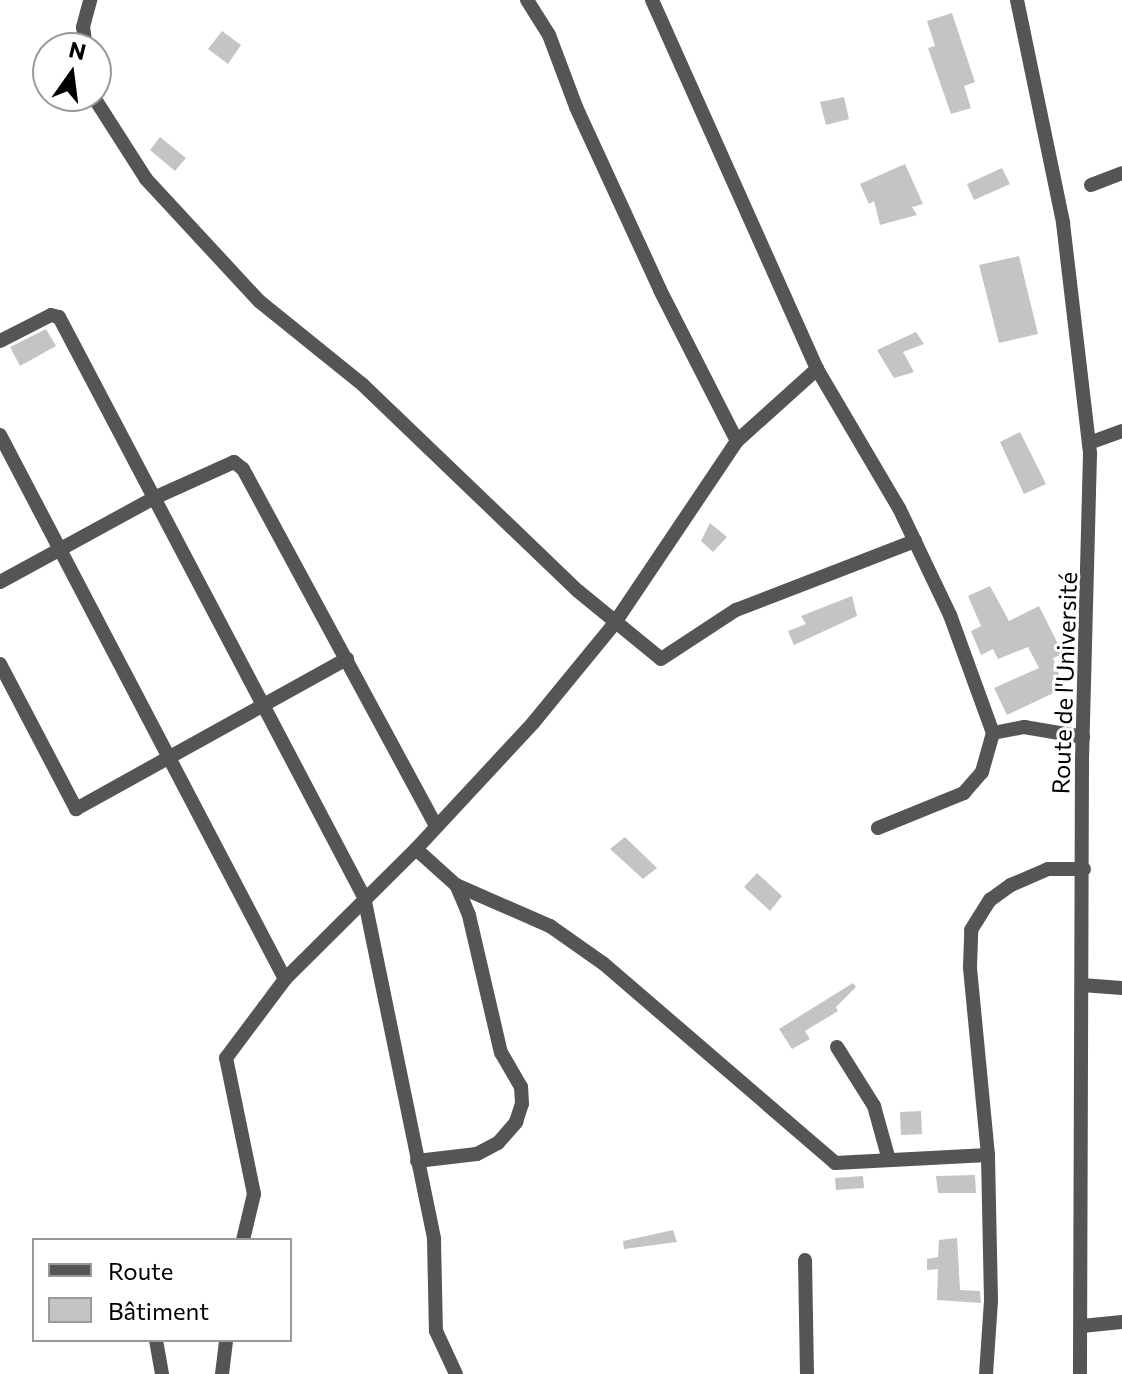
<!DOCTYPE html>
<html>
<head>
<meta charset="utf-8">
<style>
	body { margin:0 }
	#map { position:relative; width:1122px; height:1374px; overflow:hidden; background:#fff; font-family:Commissioner,sans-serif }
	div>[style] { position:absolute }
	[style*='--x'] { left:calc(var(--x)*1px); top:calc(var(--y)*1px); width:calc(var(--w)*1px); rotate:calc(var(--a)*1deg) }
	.building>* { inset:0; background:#c4c4c4 }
	.minor>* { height:14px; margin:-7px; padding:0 7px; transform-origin:7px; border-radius:7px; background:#555 }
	span { translate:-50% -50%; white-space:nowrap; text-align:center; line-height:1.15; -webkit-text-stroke:6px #fff; paint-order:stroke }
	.street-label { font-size:24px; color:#000 }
	.legend { position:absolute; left:32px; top:1238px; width:260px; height:104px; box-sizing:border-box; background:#fff; border:2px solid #999; margin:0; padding:10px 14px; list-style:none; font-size:24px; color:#000 }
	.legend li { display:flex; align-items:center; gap:16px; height:40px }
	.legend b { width:40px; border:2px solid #999 }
	.north { position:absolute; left:32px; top:32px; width:80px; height:80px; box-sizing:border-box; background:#fff; border:2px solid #999; border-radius:50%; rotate:14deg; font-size:22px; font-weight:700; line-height:32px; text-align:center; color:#000 }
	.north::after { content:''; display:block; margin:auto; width:28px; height:36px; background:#000; clip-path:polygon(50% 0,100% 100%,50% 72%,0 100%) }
</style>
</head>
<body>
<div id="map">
	<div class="building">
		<div style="clip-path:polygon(952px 13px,975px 82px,964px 86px,971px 108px,951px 114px,928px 48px,935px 46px,927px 21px)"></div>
		<div style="clip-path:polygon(222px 31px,241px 45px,228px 64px,208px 49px)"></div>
		<div style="clip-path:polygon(844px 97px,849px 119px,826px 125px,820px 102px)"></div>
		<div style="clip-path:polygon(160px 137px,186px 158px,175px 171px,150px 150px)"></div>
		<div style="clip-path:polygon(905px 164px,923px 204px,912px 207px,917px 215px,880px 225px,874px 201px,869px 204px,860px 184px)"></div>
		<div style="clip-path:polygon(1002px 168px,1010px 184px,974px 200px,967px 184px)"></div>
		<div style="clip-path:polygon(1019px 256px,1038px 334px,999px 343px,979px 265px)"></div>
		<div style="clip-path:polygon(46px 329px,56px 346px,20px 366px,10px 347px)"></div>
		<div style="clip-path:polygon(916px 332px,924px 344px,903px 352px,914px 372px,894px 378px,877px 350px)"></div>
		<div style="clip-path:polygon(1020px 432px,1046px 484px,1024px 494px,1000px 442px)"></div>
		<div style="clip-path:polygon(710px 523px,727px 537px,713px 552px,701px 541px)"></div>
		<div style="clip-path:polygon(990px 586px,1009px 621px,1039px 606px,1063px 654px,1053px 658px,1064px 688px,1007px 715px,994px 688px,1039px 668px,1028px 647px,998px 659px,993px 649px,981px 655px,971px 631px,981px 626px,968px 596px)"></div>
		<div style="clip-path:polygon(852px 596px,857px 616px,794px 645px,788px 631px,806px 624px,801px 616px)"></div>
		<div style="clip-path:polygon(625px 837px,657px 868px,643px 879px,610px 849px)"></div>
		<div style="clip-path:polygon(757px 873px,782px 896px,770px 911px,744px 887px)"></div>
		<div style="clip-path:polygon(853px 983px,856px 987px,836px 1007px,838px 1011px,805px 1031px,810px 1039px,792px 1049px,779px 1029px)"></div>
		<div style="clip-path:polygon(921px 1111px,922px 1134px,901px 1135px,900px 1112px)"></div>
		<div style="clip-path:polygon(975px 1175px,976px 1193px,938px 1193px,936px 1176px)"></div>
		<div style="clip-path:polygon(863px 1176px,864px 1188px,836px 1190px,835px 1178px)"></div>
		<div style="clip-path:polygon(673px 1230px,677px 1242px,624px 1249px,623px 1241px)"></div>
		<div style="clip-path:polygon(957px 1238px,960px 1290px,980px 1291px,981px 1303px,937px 1300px,938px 1269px,927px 1270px,927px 1259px,938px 1257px,939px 1240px)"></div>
	</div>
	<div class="minor">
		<div style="--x:527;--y:0;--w:41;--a:57.8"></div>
		<div style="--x:549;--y:35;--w:77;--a:69.4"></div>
		<div style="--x:576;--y:107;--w:201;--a:65.3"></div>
		<div style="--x:660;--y:290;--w:169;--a:63"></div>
		<div style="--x:652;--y:0;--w:404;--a:65.9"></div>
		<div style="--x:817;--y:369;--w:161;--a:59.5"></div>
		<div style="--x:899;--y:508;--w:119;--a:64.5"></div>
		<div style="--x:950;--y:615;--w:126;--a:70"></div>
		<div style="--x:993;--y:733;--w:41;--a:105.8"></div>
		<div style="--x:982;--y:772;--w:28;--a:131"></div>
		<div style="--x:964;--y:793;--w:93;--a:157.9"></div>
		<div style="--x:1017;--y:0;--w:228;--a:78.3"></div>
		<div style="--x:1063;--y:223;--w:233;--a:83.3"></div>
		<div style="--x:1090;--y:454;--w:303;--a:91.5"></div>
		<div style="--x:1082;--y:757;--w:617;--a:90.19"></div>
		<div style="--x:86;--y:48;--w:21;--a:-98"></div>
		<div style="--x:83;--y:27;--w:28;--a:-75"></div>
		<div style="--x:93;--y:96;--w:98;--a:57.4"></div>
		<div style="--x:146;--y:179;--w:166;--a:47.2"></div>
		<div style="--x:259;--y:301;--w:134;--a:38.9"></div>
		<div style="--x:363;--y:385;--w:298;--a:43.8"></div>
		<div style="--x:578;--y:591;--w:107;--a:39.3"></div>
		<div style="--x:661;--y:659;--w:90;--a:-33.2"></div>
		<div style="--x:736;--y:610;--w:192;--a:-21.1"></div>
		<div style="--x:1091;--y:185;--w:33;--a:-21"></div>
		<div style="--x:0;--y:341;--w:57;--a:-27"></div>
		<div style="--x:51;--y:315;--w:8;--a:14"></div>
		<div style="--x:59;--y:317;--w:655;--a:62.26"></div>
		<div style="--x:364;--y:897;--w:349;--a:78.4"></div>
		<div style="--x:434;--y:1239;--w:92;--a:88.8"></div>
		<div style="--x:436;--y:1331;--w:47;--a:65.1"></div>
		<div style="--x:0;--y:435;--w:614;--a:62.35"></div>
		<div style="--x:1089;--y:443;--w:35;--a:-20"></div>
		<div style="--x:0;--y:582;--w:175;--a:-28.6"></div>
		<div style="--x:154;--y:498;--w:88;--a:-24.2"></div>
		<div style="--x:234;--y:462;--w:11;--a:38"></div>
		<div style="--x:243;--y:469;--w:404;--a:61.6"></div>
		<div style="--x:0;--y:664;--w:164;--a:62.3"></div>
		<div style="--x:76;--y:809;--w:310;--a:-29"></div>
		<div style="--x:993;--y:733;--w:32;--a:-11"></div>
		<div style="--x:1024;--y:727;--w:60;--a:9.6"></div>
		<div style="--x:416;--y:849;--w:54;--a:42"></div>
		<div style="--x:456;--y:885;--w:103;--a:23.6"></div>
		<div style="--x:550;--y:926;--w:66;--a:35.1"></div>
		<div style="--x:604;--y:964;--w:305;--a:40.7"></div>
		<div style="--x:835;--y:1163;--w:153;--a:-3"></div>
		<div style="--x:1082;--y:985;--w:40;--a:4.3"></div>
		<div style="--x:837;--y:1047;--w:70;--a:57.9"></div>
		<div style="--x:874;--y:1106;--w:56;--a:74.5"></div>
		<div style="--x:417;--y:1161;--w:60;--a:-6.7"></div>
		<div style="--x:477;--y:1154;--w:24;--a:-28"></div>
		<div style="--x:498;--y:1143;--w:28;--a:-49"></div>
		<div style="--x:516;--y:1122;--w:19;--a:-72"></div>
		<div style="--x:522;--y:1104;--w:17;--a:-93"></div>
		<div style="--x:521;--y:1087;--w:39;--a:-120"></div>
		<div style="--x:501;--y:1053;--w:142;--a:-103.1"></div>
		<div style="--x:469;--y:915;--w:33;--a:-113"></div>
		<div style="--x:243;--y:1240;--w:47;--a:-76.6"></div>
		<div style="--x:254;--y:1194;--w:139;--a:-101.6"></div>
		<div style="--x:226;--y:1058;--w:99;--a:-53.2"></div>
		<div style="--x:285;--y:979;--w:185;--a:-44.8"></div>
		<div style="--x:416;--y:849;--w:172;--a:-47.1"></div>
		<div style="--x:533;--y:723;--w:128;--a:-50.7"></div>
		<div style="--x:614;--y:624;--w:220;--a:-56.1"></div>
		<div style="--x:737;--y:441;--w:108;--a:-42"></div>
		<div style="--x:805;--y:1260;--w:114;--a:89"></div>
		<div style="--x:1082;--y:1326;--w:40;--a:-5.7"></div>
		<div style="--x:156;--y:1340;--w:35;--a:80"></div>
		<div style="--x:222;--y:1374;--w:34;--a:-83"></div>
		<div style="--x:986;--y:1374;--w:74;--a:-86.1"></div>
		<div style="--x:991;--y:1300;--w:145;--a:-91.2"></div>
		<div style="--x:988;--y:1155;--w:189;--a:-95.5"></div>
		<div style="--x:970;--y:967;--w:37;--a:-88"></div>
		<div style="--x:971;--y:930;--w:36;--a:-58"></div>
		<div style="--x:990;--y:900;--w:26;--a:-36"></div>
		<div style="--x:1011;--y:885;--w:40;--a:-23.4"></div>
		<div style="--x:1048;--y:869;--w:36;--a:0"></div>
	</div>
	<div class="street-label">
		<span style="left:1064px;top:683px;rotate:-88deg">Route de l'Université</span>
	</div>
	<ul class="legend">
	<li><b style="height:10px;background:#555"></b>Route</li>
	<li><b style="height:22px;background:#c4c4c4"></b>Bâtiment</li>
	</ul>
	<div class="north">N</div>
</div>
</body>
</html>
